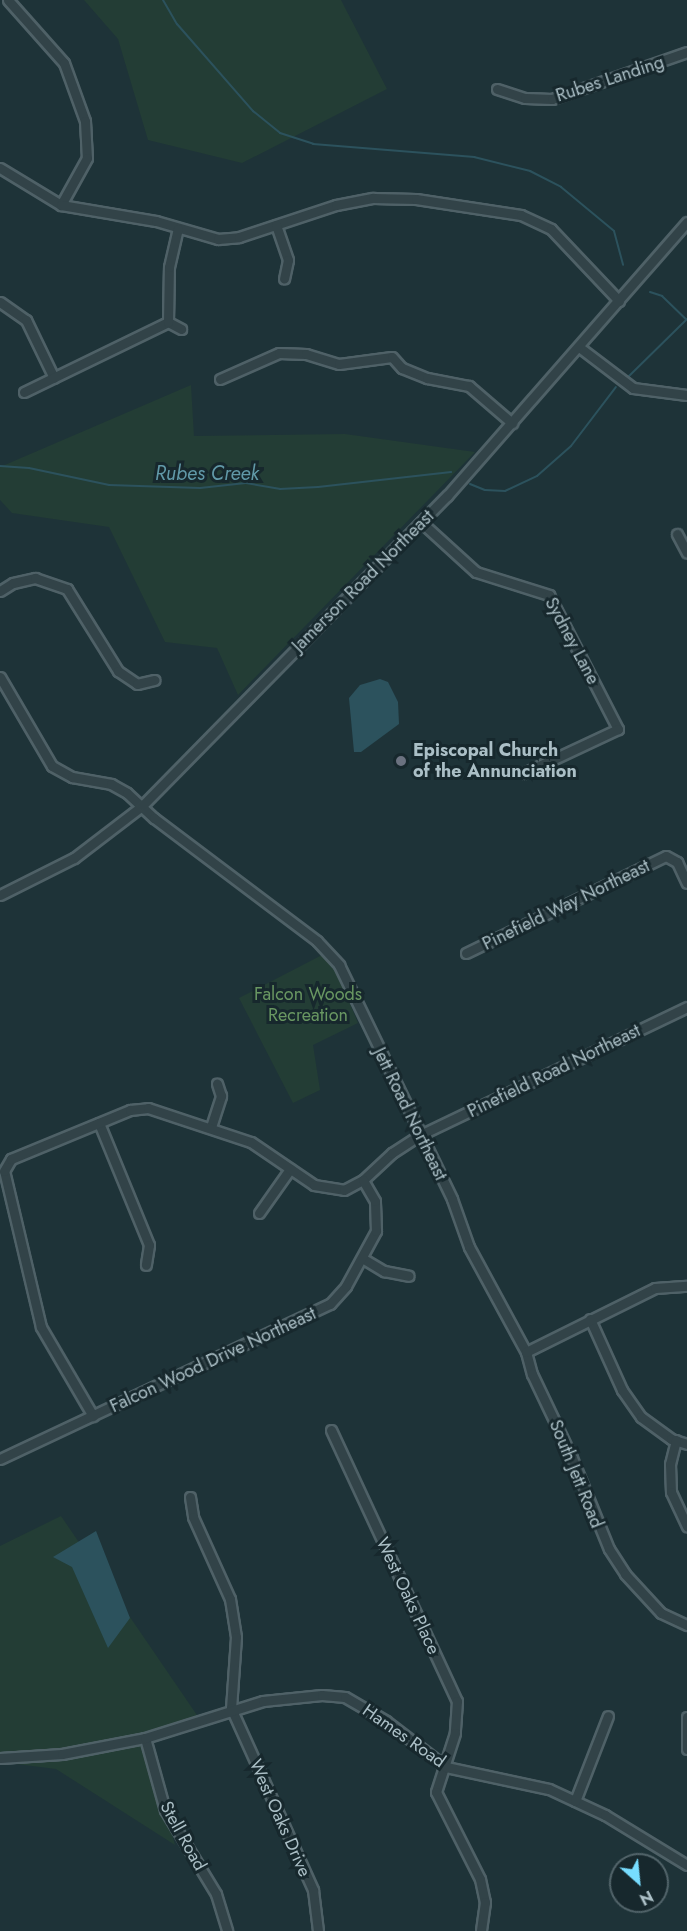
<!DOCTYPE html>
<html>
<head>
<meta charset="utf-8">
<style>
	body { margin:0 }
	#map { position:relative; width:687px; height:1931px; overflow:hidden; background:#1e3338; font-family:Jost,sans-serif }
	div>[style] { position:absolute }
	[style*='--x'] { left:calc(var(--x)*1px); top:calc(var(--y)*1px); width:calc(var(--w)*1px); rotate:calc(var(--a)*1deg) }
	.green>* { inset:0; background:#233d35 }
	.water>* { inset:0; background:#2c525d }
	.stream>* { height:2px; margin:-1px; padding:0 1px; transform-origin:1px; border-radius:1px; background:#2c525d }
	.roads { filter:drop-shadow(2px 0 #4f6167) drop-shadow(-2px 0 #4f6167) drop-shadow(0 2px #4f6167) drop-shadow(0 -2px #4f6167) }
	.minor>* { height:9px; margin:-4.5px; padding:0 4.5px; transform-origin:4.5px; border-radius:4.5px; background:#324348 }
	.dots>* { width:16px; height:16px; translate:-50% -50%; box-sizing:border-box; border:3px solid #17282d; border-radius:50% }
	span { translate:-50% -50%; white-space:nowrap; text-align:center; line-height:1.15; -webkit-text-stroke:6px #17282d; paint-order:stroke }
	.street-label { font-size:18px; color:#abbfc6 }
	.poi-label { font-size:18px; color:#abbfc6; font-weight:700 }
	.left { translate:0 -50%; text-align:left }
	.park-label { font-size:18px; color:#699762 }
	.water-label { font-size:20px; color:#6199a8; font-style:italic }
	.north { position:absolute; left:609px; top:1853px; width:60px; height:60px; box-sizing:border-box; background:#17282d; border:2px solid #52646a; border-radius:50%; rotate:153deg; font-size:16px; font-weight:700; line-height:24px; text-align:center; color:#abbfc6 }
	.north::after { content:''; display:block; margin:auto; width:21px; height:27px; background:#7df; clip-path:polygon(50% 0,100% 100%,50% 72%,0 100%) }
</style>
</head>
<body>
<div id="map">
	<div class="green">
		<div style="clip-path:polygon(84px 0,341px 0,387px 89px,242px 163px,148px 140px,118px 39px)"></div>
		<div style="clip-path:polygon(191px 385px,194px 436px,345px 434px,475px 452px,238px 695px,217px 648px,165px 642px,109px 527px,12px 513px,0 500px,0 467px)"></div>
		<div style="clip-path:polygon(322px 955px,337px 973px,358px 1023px,313px 1045px,320px 1090px,293px 1103px,239px 998px)"></div>
		<div style="clip-path:polygon(61px 1516px,201px 1721px,145px 1740px,175px 1845px,56px 1769px,0 1762px,0 1546px)"></div>
	</div>
	<div class="water">
		<div style="clip-path:polygon(380px 679px,388px 682px,398px 702px,399px 724px,361px 752px,354px 752px,349px 698px,360px 685px)"></div>
		<div style="clip-path:polygon(96px 1531px,130px 1618px,108px 1648px,72px 1567px,53px 1557px)"></div>
	</div>
	<div class="stream">
		<div style="--x:163;--y:0;--w:28;--a:60"></div>
		<div style="--x:177;--y:24;--w:116;--a:48.9"></div>
		<div style="--x:253;--y:111;--w:35;--a:39"></div>
		<div style="--x:280;--y:133;--w:35;--a:18"></div>
		<div style="--x:313;--y:144;--w:162;--a:4.6"></div>
		<div style="--x:474;--y:157;--w:58;--a:14"></div>
		<div style="--x:530;--y:171;--w:35;--a:27"></div>
		<div style="--x:561;--y:187;--w:69;--a:39.7"></div>
		<div style="--x:614;--y:231;--w:35;--a:75"></div>
		<div style="--x:650;--y:292;--w:13;--a:18"></div>
		<div style="--x:662;--y:296;--w:33;--a:44"></div>
		<div style="--x:625;--y:380;--w:87;--a:-44.5"></div>
		<div style="--x:0;--y:466;--w:29;--a:4"></div>
		<div style="--x:29;--y:468;--w:82;--a:12"></div>
		<div style="--x:109;--y:485;--w:91;--a:1.9"></div>
		<div style="--x:200;--y:488;--w:46;--a:-6.2"></div>
		<div style="--x:246;--y:483;--w:35;--a:10"></div>
		<div style="--x:280;--y:489;--w:38;--a:-3"></div>
		<div style="--x:318;--y:487;--w:134;--a:-6.4"></div>
		<div style="--x:470;--y:484;--w:16;--a:22"></div>
		<div style="--x:485;--y:490;--w:20;--a:3"></div>
		<div style="--x:505;--y:491;--w:35;--a:-25"></div>
		<div style="--x:537;--y:476;--w:45;--a:-41.4"></div>
		<div style="--x:571;--y:446;--w:74;--a:-52.7"></div>
	</div>
	<div class="roads">
		<div class="minor">
			<div style="--x:8;--y:0;--w:84;--a:48.4"></div>
			<div style="--x:64;--y:63;--w:62;--a:70.1"></div>
			<div style="--x:85;--y:121;--w:37;--a:87"></div>
			<div style="--x:87;--y:158;--w:54;--a:119"></div>
			<div style="--x:497;--y:89;--w:29;--a:18"></div>
			<div style="--x:525;--y:98;--w:27;--a:2"></div>
			<div style="--x:552;--y:99;--w:143;--a:-19.2"></div>
			<div style="--x:0;--y:168;--w:71;--a:31.2"></div>
			<div style="--x:61;--y:205;--w:96;--a:9.6"></div>
			<div style="--x:156;--y:221;--w:65;--a:16.2"></div>
			<div style="--x:218;--y:239;--w:21;--a:-5"></div>
			<div style="--x:239;--y:237;--w:102;--a:-18.3"></div>
			<div style="--x:336;--y:205;--w:38;--a:-11"></div>
			<div style="--x:373;--y:198;--w:43;--a:1.3"></div>
			<div style="--x:416;--y:199;--w:106;--a:8.7"></div>
			<div style="--x:521;--y:215;--w:33;--a:25"></div>
			<div style="--x:551;--y:229;--w:99;--a:46.6"></div>
			<div style="--x:276;--y:225;--w:37;--a:71"></div>
			<div style="--x:288;--y:260;--w:19;--a:102"></div>
			<div style="--x:0;--y:302;--w:32;--a:35"></div>
			<div style="--x:26;--y:320;--w:64;--a:64.2"></div>
			<div style="--x:168;--y:322;--w:15;--a:28"></div>
			<div style="--x:579;--y:347;--w:68;--a:37.2"></div>
			<div style="--x:633;--y:388;--w:54;--a:7.4"></div>
			<div style="--x:220;--y:379;--w:64;--a:-23.8"></div>
			<div style="--x:279;--y:353;--w:27;--a:2"></div>
			<div style="--x:306;--y:354;--w:34;--a:17"></div>
			<div style="--x:339;--y:364;--w:53;--a:-7.5"></div>
			<div style="--x:392;--y:357;--w:15;--a:48"></div>
			<div style="--x:402;--y:368;--w:27;--a:22"></div>
			<div style="--x:427;--y:378;--w:43;--a:10.8"></div>
			<div style="--x:469;--y:386;--w:57;--a:40.7"></div>
			<div style="--x:24;--y:392;--w:160;--a:-25.9"></div>
			<div style="--x:168;--y:322;--w:55;--a:-89"></div>
			<div style="--x:169;--y:267;--w:39;--a:-77"></div>
			<div style="--x:421;--y:522;--w:74;--a:42.3"></div>
			<div style="--x:476;--y:572;--w:77;--a:17.5"></div>
			<div style="--x:549;--y:595;--w:151;--a:62.8"></div>
			<div style="--x:618;--y:729;--w:104;--a:154.9"></div>
			<div style="--x:677;--y:534;--w:21;--a:62"></div>
			<div style="--x:0;--y:591;--w:15;--a:-32"></div>
			<div style="--x:13;--y:583;--w:23;--a:-13"></div>
			<div style="--x:35;--y:578;--w:34;--a:19"></div>
			<div style="--x:67;--y:589;--w:97;--a:58.1"></div>
			<div style="--x:118;--y:671;--w:23;--a:34"></div>
			<div style="--x:137;--y:684;--w:18;--a:-13"></div>
			<div style="--x:0;--y:677;--w:103;--a:59.7"></div>
			<div style="--x:52;--y:766;--w:23;--a:29"></div>
			<div style="--x:72;--y:777;--w:40;--a:10"></div>
			<div style="--x:111;--y:784;--w:18;--a:29"></div>
			<div style="--x:127;--y:793;--w:37;--a:43"></div>
			<div style="--x:154;--y:818;--w:204;--a:37"></div>
			<div style="--x:317;--y:941;--w:33;--a:47"></div>
			<div style="--x:339;--y:965;--w:260;--a:64.2"></div>
			<div style="--x:452;--y:1199;--w:51;--a:70.5"></div>
			<div style="--x:469;--y:1247;--w:119;--a:61.5"></div>
			<div style="--x:526;--y:1352;--w:23;--a:75"></div>
			<div style="--x:532;--y:1374;--w:93;--a:64.5"></div>
			<div style="--x:572;--y:1458;--w:98;--a:67.9"></div>
			<div style="--x:609;--y:1549;--w:30;--a:57"></div>
			<div style="--x:625;--y:1574;--w:53;--a:47.3"></div>
			<div style="--x:661;--y:1613;--w:29;--a:25"></div>
			<div style="--x:0;--y:895;--w:83;--a:-26.6"></div>
			<div style="--x:74;--y:858;--w:86;--a:-37.4"></div>
			<div style="--x:142;--y:806;--w:435;--a:-45.5"></div>
			<div style="--x:447;--y:496;--w:364;--a:-48.8"></div>
			<div style="--x:466;--y:953;--w:222;--a:-25.9"></div>
			<div style="--x:666;--y:856;--w:13;--a:29"></div>
			<div style="--x:677;--y:862;--w:23;--a:65"></div>
			<div style="--x:99;--y:1123;--w:132;--a:67.7"></div>
			<div style="--x:149;--y:1245;--w:20;--a:99"></div>
			<div style="--x:211;--y:1127;--w:33;--a:-72"></div>
			<div style="--x:221;--y:1096;--w:13;--a:-108"></div>
			<div style="--x:259;--y:1213;--w:54;--a:-54.8"></div>
			<div style="--x:362;--y:1258;--w:26;--a:31"></div>
			<div style="--x:384;--y:1271;--w:25;--a:11"></div>
			<div style="--x:590;--y:1319;--w:78;--a:65.7"></div>
			<div style="--x:622;--y:1390;--w:33;--a:55"></div>
			<div style="--x:641;--y:1417;--w:37;--a:36"></div>
			<div style="--x:671;--y:1439;--w:17;--a:17"></div>
			<div style="--x:526;--y:1352;--w:144;--a:-26.4"></div>
			<div style="--x:655;--y:1288;--w:32;--a:-4"></div>
			<div style="--x:93;--y:1416;--w:103;--a:-120.3"></div>
			<div style="--x:41;--y:1327;--w:160;--a:-103.3"></div>
			<div style="--x:4;--y:1171;--w:14;--a:-60"></div>
			<div style="--x:11;--y:1159;--w:129;--a:-22.4"></div>
			<div style="--x:130;--y:1110;--w:18;--a:-6"></div>
			<div style="--x:148;--y:1108;--w:108;--a:18.3"></div>
			<div style="--x:251;--y:1142;--w:76;--a:34.3"></div>
			<div style="--x:314;--y:1185;--w:30;--a:9"></div>
			<div style="--x:344;--y:1190;--w:21;--a:-28"></div>
			<div style="--x:363;--y:1180;--w:40;--a:-43"></div>
			<div style="--x:392;--y:1153;--w:33;--a:-33"></div>
			<div style="--x:420;--y:1135;--w:296;--a:-25.6"></div>
			<div style="--x:331;--y:1430;--w:299;--a:65.1"></div>
			<div style="--x:457;--y:1701;--w:32;--a:94"></div>
			<div style="--x:455;--y:1733;--w:62;--a:107.9"></div>
			<div style="--x:436;--y:1792;--w:97;--a:63.2"></div>
			<div style="--x:480;--y:1879;--w:24;--a:78"></div>
			<div style="--x:485;--y:1902;--w:29;--a:98"></div>
			<div style="--x:676;--y:1440;--w:25;--a:104"></div>
			<div style="--x:670;--y:1464;--w:28;--a:88"></div>
			<div style="--x:671;--y:1492;--w:38;--a:65"></div>
			<div style="--x:0;--y:1459;--w:365;--a:-25.2"></div>
			<div style="--x:330;--y:1304;--w:24;--a:-48"></div>
			<div style="--x:346;--y:1286;--w:63;--a:-61.4"></div>
			<div style="--x:376;--y:1231;--w:30;--a:-92"></div>
			<div style="--x:375;--y:1201;--w:24;--a:-120"></div>
			<div style="--x:190;--y:1497;--w:20;--a:81"></div>
			<div style="--x:193;--y:1517;--w:90;--a:65.7"></div>
			<div style="--x:230;--y:1599;--w:38;--a:81"></div>
			<div style="--x:236;--y:1637;--w:71;--a:94"></div>
			<div style="--x:231;--y:1708;--w:200;--a:65.7"></div>
			<div style="--x:313;--y:1890;--w:41;--a:83"></div>
			<div style="--x:687;--y:1717;--w:32;--a:90"></div>
			<div style="--x:145;--y:1738;--w:75;--a:74.5"></div>
			<div style="--x:165;--y:1810;--w:98;--a:58.7"></div>
			<div style="--x:216;--y:1894;--w:39;--a:73"></div>
			<div style="--x:0;--y:1758;--w:62;--a:-3.7"></div>
			<div style="--x:62;--y:1754;--w:85;--a:-10.9"></div>
			<div style="--x:145;--y:1738;--w:124;--a:-17.4"></div>
			<div style="--x:263;--y:1701;--w:59;--a:-5.8"></div>
			<div style="--x:322;--y:1695;--w:23;--a:5"></div>
			<div style="--x:345;--y:1697;--w:48;--a:30.3"></div>
			<div style="--x:386;--y:1721;--w:76;--a:37.5"></div>
			<div style="--x:446;--y:1767;--w:105;--a:12.1"></div>
			<div style="--x:549;--y:1789;--w:62;--a:24.9"></div>
			<div style="--x:605;--y:1815;--w:96;--a:31.4"></div>
			<div style="--x:575;--y:1801;--w:91;--a:-68.8"></div>
		</div>
	</div>
	<div class="dots">
		<div style="left:401px;top:761px;background:#6b7280"></div>
	</div>
	<div class="street-label">
		<span style="left:610px;top:79px;rotate:-18deg">Rubes Landing</span>
		<span style="left:363px;top:581px;rotate:-45deg">Jamerson Road Northeast</span>
		<span style="left:572px;top:641px;rotate:62deg">Sydney Lane</span>
		<span style="left:566px;top:905px;rotate:-26deg">Pinefield Way Northeast</span>
		<span style="left:554px;top:1071px;rotate:-26deg">Pinefield Road Northeast</span>
		<span style="left:410px;top:1114px;rotate:64deg">Jett Road Northeast</span>
		<span style="left:213px;top:1360px;rotate:-25deg">Falcon Wood Drive Northeast</span>
		<span style="left:576px;top:1474px;rotate:68deg">South Jett Road</span>
		<span style="left:408px;top:1596px;rotate:65deg">West Oaks Place</span>
		<span style="left:404px;top:1736px;rotate:35deg">Hames Road</span>
		<span style="left:280px;top:1818px;rotate:66deg">West Oaks Drive</span>
		<span style="left:183px;top:1836px;rotate:61deg">Stell Road</span>
	</div>
	<div class="poi-label">
		<span class="left" style="left:413px;top:761px">Episcopal Church<br>of the Annunciation</span>
	</div>
	<div class="park-label">
		<span style="left:308px;top:1005px">Falcon Woods<br>Recreation</span>
	</div>
	<div class="water-label">
		<span style="left:207px;top:473px">Rubes Creek</span>
	</div>
	<div class="north">N</div>
</div>
</body>
</html>
